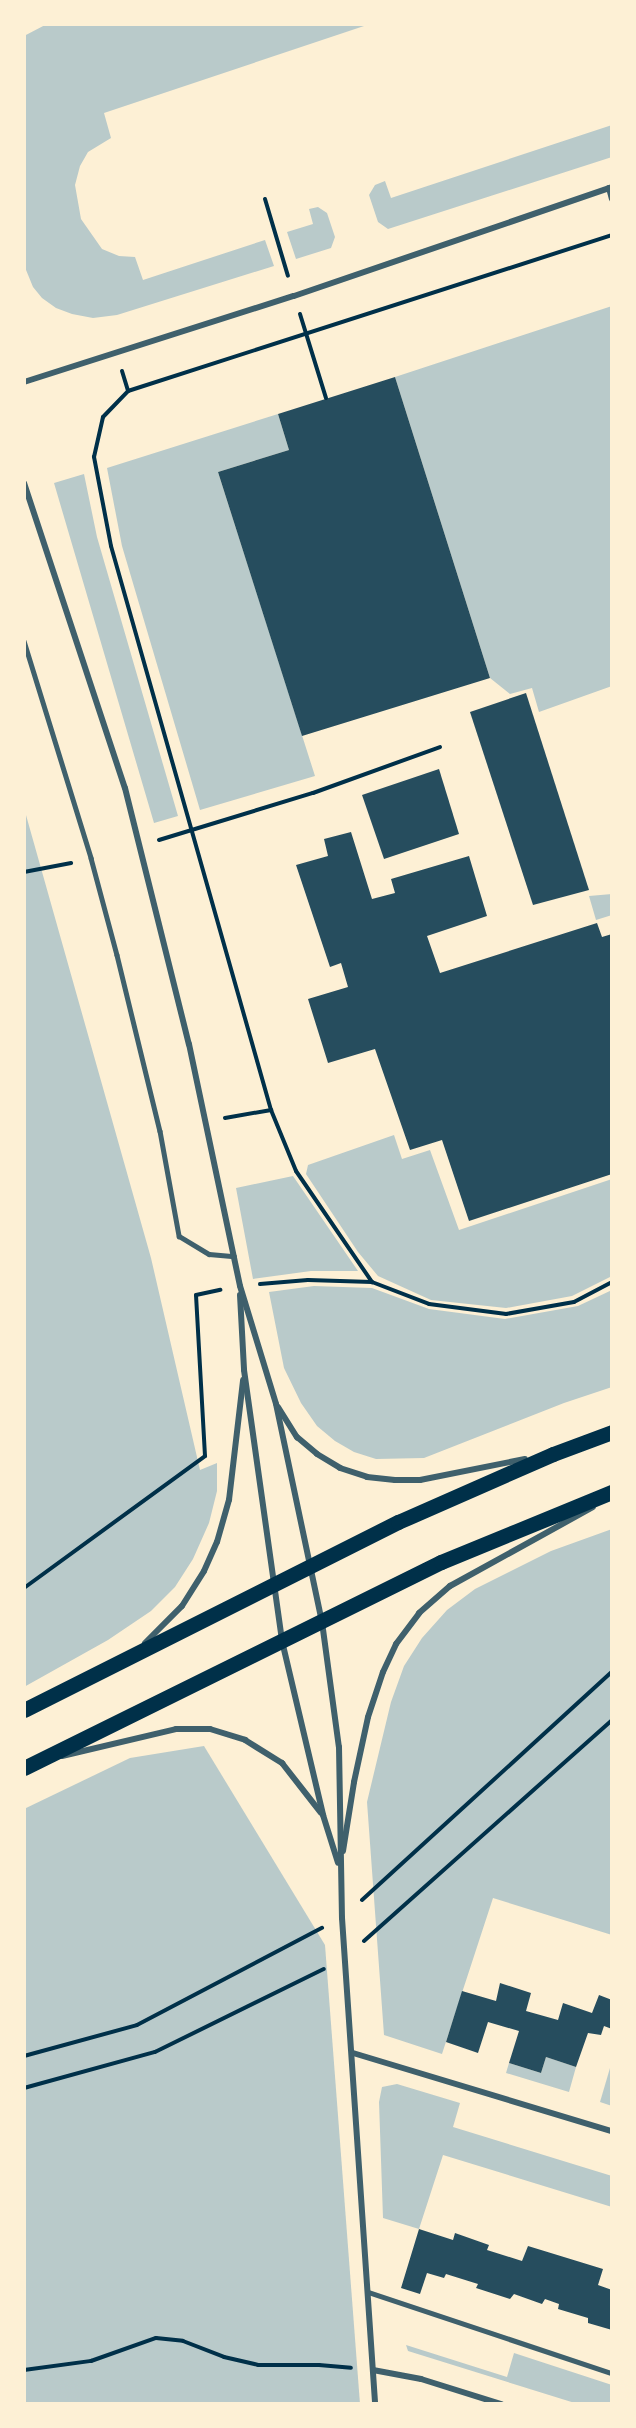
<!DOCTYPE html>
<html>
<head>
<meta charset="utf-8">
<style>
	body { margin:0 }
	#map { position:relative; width:636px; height:2428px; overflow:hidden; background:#fdf0d5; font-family:"Fira Sans Condensed",sans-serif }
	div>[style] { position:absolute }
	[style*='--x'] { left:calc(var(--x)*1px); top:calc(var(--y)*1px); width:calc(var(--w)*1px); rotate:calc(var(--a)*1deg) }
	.green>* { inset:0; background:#b9caca }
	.building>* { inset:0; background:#264d5e }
	.path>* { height:4px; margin:-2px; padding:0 2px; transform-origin:2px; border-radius:2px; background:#003049 }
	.service>* { height:4.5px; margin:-2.25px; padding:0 2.25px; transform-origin:2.25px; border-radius:2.25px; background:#3f606c }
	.minor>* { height:6px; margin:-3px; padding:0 3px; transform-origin:3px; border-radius:3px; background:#3f606c }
	.primary>* { height:15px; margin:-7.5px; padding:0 7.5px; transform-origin:7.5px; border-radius:7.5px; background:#003049 }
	span { translate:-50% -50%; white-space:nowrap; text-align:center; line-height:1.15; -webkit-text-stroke:4.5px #fdf0d5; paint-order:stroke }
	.frame { position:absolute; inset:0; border:26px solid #fdf0d5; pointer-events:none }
</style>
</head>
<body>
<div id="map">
	<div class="green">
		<div style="clip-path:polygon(47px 24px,370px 24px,104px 113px,111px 138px,88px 152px,80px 166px,75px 185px,81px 219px,102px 249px,119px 256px,135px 257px,143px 280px,265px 240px,274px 266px,117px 315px,93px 318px,72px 314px,56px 308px,42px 298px,33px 287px,24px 265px,24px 36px)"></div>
		<div style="clip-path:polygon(612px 125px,612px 157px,388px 229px,378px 222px,369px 195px,375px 185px,385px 181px,391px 198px)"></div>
		<div style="clip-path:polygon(318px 207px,327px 213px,335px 237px,331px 248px,296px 259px,287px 232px,313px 224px,309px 209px)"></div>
		<div style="clip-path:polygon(612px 306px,612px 686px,539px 712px,532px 688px,510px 694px,490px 678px,395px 377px)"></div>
		<div style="clip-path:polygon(278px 414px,289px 450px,218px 472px,315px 776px,200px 810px,122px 546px,107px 468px)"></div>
		<div style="clip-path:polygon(84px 474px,97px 537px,178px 816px,154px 823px,54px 483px)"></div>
		<div style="clip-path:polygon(24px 808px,151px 1258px,200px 1470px,217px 1463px,217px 1491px,209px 1523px,193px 1559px,175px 1587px,151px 1611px,108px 1640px,24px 1687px)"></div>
		<div style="clip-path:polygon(612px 894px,612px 915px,596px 920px,589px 896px)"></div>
		<div style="clip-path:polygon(394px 1135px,402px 1159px,430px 1150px,459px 1230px,612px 1179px,612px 1276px,572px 1296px,506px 1308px,431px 1300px,378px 1276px,358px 1252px,306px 1174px,308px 1165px)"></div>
		<div style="clip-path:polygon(293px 1176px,358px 1271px,311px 1271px,253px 1279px,236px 1188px)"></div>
		<div style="clip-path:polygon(314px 1286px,372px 1288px,429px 1309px,505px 1319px,578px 1306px,612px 1290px,612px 1387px,564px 1403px,424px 1458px,376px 1459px,354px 1452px,335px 1441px,317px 1426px,301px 1403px,284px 1368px,269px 1292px)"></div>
		<div style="clip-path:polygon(612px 1529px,612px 1935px,493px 1898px,442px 2054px,384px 2035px,367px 1802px,391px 1702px,404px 1666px,422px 1638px,447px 1610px,475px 1589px,551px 1551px)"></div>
		<div style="clip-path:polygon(204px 1746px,325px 1945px,360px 2404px,24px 2404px,24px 1809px,130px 1758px)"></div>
		<div style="clip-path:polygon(546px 2057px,576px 2067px,569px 2092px,506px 2073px,509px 2063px,541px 2073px)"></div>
		<div style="clip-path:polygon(610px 2068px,612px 2068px,612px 2106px,600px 2102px)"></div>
		<div style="clip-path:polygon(397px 2084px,460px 2103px,453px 2127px,612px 2176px,612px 2207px,443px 2155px,419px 2229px,383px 2218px,379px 2102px,382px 2087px)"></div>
		<div style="clip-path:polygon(406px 2345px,507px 2377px,514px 2353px,612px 2385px,612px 2404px,578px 2404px,408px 2351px)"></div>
	</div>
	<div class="building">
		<div style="clip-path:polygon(395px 377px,490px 678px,302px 736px,218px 472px,289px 450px,278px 414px)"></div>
		<div style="clip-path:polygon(526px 693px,589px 890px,533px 905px,470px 712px)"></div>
		<div style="clip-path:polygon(439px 769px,459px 834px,384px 859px,362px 795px)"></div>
		<div style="clip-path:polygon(351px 832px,372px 899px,395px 893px,391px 879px,469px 856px,487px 916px,427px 936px,440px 973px,597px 923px,602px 937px,612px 934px,612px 1174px,469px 1221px,442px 1140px,410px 1150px,375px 1049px,328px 1063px,308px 999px,348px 987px,341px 963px,330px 967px,296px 865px,328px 856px,324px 839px)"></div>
		<div style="clip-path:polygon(500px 1983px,531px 1993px,526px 2011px,558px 2020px,563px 2003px,592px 2013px,599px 1995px,612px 2000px,612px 2029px,604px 2026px,601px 2035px,588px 2033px,576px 2067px,546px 2057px,541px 2073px,509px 2063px,519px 2031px,488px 2022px,478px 2053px,446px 2042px,462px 1991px,496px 2001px)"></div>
		<div style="clip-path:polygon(419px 2229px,453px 2240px,455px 2233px,489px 2245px,487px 2250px,522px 2261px,528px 2246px,603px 2269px,598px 2285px,612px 2290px,612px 2330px,588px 2323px,588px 2318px,558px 2309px,559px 2304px,545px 2299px,542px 2304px,514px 2294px,510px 2299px,476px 2288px,478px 2284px,446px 2274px,444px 2278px,427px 2273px,420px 2294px,401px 2288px)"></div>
	</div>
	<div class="path">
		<div style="--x:265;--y:199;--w:80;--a:73.4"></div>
		<div style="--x:300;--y:314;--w:88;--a:72.8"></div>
		<div style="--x:122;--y:371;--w:21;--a:73"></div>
		<div style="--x:159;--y:840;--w:161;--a:-17"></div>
		<div style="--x:313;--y:793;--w:135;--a:-19.9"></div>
		<div style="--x:24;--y:872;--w:48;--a:-10.8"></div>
		<div style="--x:271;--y:1110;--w:586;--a:-105.84"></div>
		<div style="--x:111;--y:546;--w:91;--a:-100.8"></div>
		<div style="--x:94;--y:457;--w:41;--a:-77.3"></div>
		<div style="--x:103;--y:417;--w:36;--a:-46"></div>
		<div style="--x:128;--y:391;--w:509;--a:-17.86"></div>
		<div style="--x:225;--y:1118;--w:47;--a:-9.9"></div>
		<div style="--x:271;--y:1110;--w:66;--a:67.7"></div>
		<div style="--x:296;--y:1171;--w:135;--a:55.6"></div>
		<div style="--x:260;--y:1284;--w:48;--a:-4.8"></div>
		<div style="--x:308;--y:1280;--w:64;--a:1.8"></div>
		<div style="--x:372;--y:1282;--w:61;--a:21.1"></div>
		<div style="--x:429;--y:1304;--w:78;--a:7.4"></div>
		<div style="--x:506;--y:1314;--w:69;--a:-10"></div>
		<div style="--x:574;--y:1302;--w:43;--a:-27.8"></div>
		<div style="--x:24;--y:1588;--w:224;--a:-36.1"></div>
		<div style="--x:205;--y:1456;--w:161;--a:-93.2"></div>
		<div style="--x:196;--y:1295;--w:25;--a:-12"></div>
		<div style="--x:362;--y:1900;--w:338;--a:-42.4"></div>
		<div style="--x:364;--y:1941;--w:332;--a:-41.7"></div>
		<div style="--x:24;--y:2056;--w:117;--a:-15.3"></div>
		<div style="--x:137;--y:2025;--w:209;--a:-27.7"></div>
		<div style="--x:24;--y:2088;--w:136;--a:-15.4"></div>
		<div style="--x:155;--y:2052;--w:188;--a:-26.2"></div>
		<div style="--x:24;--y:2370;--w:68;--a:-7.7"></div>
		<div style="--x:91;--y:2361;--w:69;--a:-19.5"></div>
		<div style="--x:156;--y:2338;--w:27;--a:6"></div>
		<div style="--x:183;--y:2341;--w:44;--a:21.3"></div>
		<div style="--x:224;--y:2357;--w:35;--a:13"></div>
		<div style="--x:258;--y:2365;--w:61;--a:0"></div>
		<div style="--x:319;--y:2365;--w:32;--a:5"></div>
	</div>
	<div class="service">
		<div style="--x:24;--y:641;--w:227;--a:72.8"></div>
		<div style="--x:91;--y:858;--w:100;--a:75"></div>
		<div style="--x:117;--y:955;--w:181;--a:76.3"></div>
		<div style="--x:160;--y:1131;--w:107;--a:79.7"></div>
		<div style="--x:179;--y:1236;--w:35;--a:31"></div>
		<div style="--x:209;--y:1254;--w:25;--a:5"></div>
		<div style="--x:368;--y:2292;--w:257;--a:18.4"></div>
	</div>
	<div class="minor">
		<div style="--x:609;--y:188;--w:11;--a:75"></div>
		<div style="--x:24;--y:382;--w:283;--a:-17.7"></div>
		<div style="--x:294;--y:296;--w:336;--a:-18.9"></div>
		<div style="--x:24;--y:483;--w:321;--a:71.7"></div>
		<div style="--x:125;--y:788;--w:264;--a:76"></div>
		<div style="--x:189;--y:1044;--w:247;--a:78.1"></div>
		<div style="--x:240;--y:1286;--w:123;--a:73"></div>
		<div style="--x:276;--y:1404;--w:223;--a:78.1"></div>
		<div style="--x:322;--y:1622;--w:126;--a:82.3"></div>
		<div style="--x:339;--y:1747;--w:171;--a:89"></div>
		<div style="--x:342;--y:1918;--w:487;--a:86.1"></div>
		<div style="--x:240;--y:1295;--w:75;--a:86.9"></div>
		<div style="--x:244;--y:1370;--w:274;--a:82"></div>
		<div style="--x:282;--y:1641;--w:179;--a:76.7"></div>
		<div style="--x:323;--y:1815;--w:50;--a:72.6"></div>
		<div style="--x:278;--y:1407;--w:36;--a:58"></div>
		<div style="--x:297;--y:1437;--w:26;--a:40"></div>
		<div style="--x:317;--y:1454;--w:27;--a:31"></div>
		<div style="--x:340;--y:1468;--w:28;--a:18"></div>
		<div style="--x:367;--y:1477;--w:28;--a:6"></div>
		<div style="--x:395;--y:1480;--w:25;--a:0"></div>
		<div style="--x:420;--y:1480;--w:107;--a:-11.3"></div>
		<div style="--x:145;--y:1643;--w:52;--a:-45"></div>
		<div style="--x:182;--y:1606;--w:41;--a:-57.8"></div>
		<div style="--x:204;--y:1571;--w:32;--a:-66"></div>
		<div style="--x:217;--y:1542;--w:44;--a:-74.1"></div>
		<div style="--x:229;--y:1500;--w:121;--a:-83.3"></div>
		<div style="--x:62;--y:1756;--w:117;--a:-13.3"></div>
		<div style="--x:176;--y:1729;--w:34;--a:0"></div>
		<div style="--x:210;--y:1729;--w:37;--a:17"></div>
		<div style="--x:245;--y:1740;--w:44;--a:31.9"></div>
		<div style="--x:282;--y:1763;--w:63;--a:52"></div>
		<div style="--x:343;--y:1851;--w:70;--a:-80.9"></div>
		<div style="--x:354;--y:1782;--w:66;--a:-77.8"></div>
		<div style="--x:368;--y:1717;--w:47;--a:-71.6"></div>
		<div style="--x:383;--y:1672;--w:31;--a:-65"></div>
		<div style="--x:396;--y:1644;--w:39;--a:-53"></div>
		<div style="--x:419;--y:1613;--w:41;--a:-41.1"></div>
		<div style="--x:450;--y:1586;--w:163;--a:-28.9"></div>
		<div style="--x:353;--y:2053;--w:270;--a:16.8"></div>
		<div style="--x:373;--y:2370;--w:49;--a:10.6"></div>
		<div style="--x:421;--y:2379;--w:84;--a:17.4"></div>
	</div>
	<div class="primary">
		<div style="--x:24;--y:1710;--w:419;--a:-26.7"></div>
		<div style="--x:398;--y:1522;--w:169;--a:-23.7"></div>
		<div style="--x:553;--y:1454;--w:63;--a:-20.4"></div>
		<div style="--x:24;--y:1768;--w:465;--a:-26.3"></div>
		<div style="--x:441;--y:1562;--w:185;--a:-22.3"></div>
	</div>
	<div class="frame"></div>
</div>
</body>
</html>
